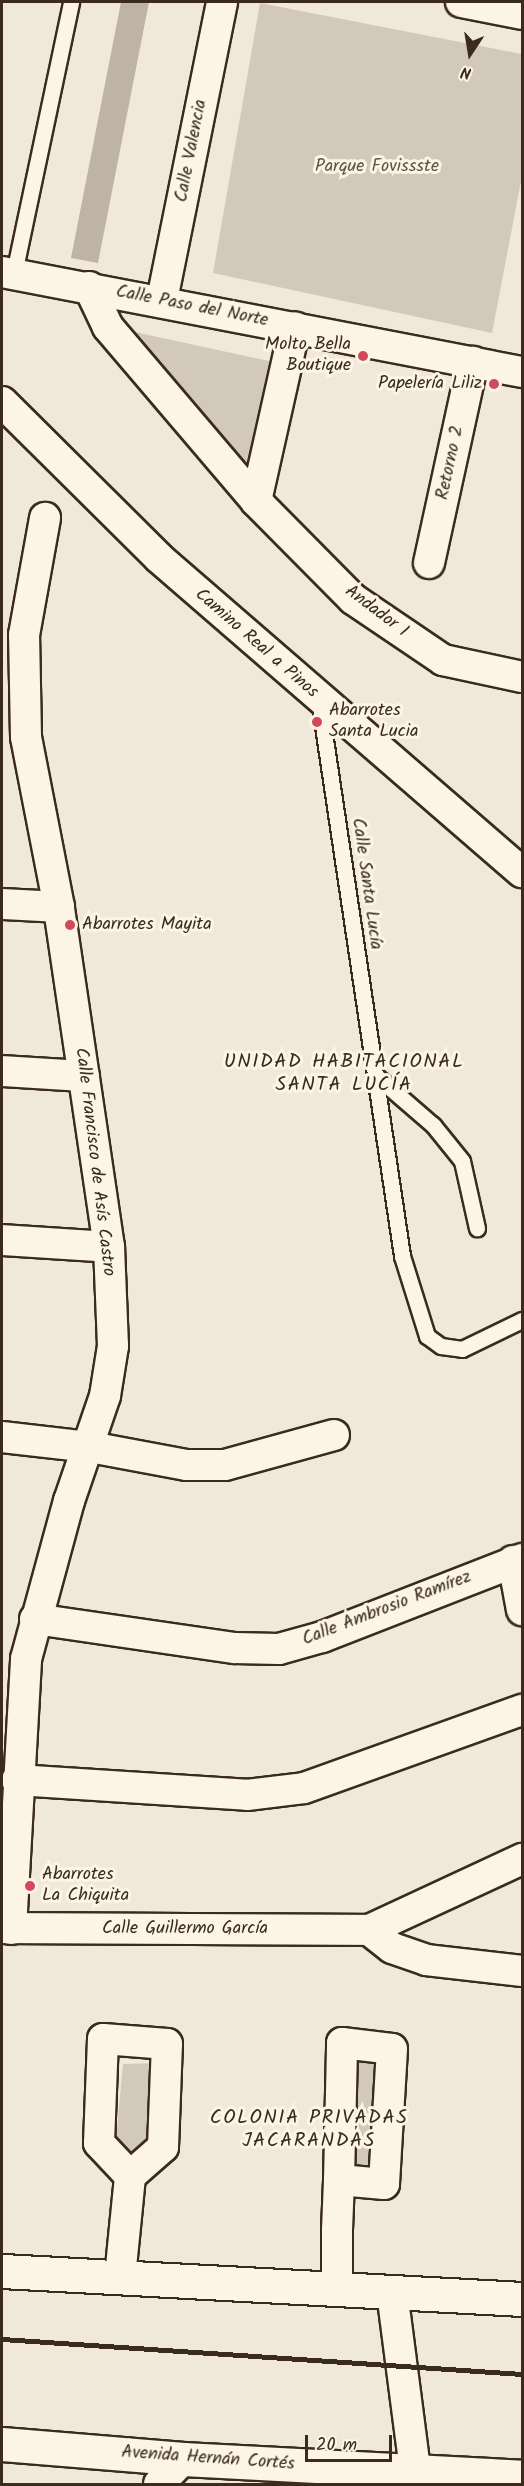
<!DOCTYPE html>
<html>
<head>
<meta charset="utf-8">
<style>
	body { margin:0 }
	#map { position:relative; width:524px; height:2486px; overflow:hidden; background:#f0e9d9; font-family:Kalam,sans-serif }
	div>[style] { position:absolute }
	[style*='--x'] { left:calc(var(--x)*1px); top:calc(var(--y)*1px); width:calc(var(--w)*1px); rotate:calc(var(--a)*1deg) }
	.green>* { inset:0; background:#d2c9ba }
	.building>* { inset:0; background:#beb3a4 }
	.roads { filter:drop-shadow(2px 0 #3b2a1e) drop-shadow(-2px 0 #3b2a1e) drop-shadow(0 2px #3b2a1e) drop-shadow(0 -2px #3b2a1e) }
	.lane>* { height:15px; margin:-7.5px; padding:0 7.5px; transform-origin:7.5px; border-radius:7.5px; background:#fcf5e5 }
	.street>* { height:30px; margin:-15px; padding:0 15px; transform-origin:15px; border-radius:15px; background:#fcf5e5 }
	.secondary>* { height:33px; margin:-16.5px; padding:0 16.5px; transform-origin:16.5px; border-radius:16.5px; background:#fcf5e5 }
	.rail>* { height:4.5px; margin:-2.25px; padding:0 2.25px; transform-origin:2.25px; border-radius:2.25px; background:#3b2a1e }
	.dots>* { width:16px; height:16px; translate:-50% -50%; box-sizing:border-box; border:3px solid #fcf5e5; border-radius:50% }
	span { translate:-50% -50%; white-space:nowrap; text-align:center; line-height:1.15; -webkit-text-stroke:6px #fcf5e5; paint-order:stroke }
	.street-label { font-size:18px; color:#3b2a1e }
	.park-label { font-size:18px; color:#615245 }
	.poi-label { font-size:18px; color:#3b2a1e }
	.right { translate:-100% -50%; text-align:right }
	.left { translate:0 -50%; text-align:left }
	.neighbourhood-label { font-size:20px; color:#3b2a1e; letter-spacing:1.5px }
	.frame { position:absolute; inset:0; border:3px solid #3b2a1e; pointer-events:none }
	.north { position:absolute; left:440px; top:24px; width:60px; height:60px; -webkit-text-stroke:4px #fcf5e5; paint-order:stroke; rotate:192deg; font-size:16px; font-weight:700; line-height:24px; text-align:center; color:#3b2a1e }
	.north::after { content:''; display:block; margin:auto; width:21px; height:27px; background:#3b2a1e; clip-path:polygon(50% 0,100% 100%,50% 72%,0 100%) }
	.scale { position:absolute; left:305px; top:2435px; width:87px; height:27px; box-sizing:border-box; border:3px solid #3b2a1e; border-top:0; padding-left:8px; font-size:18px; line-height:21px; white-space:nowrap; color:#3b2a1e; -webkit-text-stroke:4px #fcf5e5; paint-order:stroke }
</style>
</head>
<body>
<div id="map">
	<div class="green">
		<div style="clip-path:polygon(260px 3px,522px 54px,522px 176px,492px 333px,213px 273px)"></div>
		<div style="clip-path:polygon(121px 329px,278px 363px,251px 482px)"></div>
		<div style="clip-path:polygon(345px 2047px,390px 2053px,382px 2181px,342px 2178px)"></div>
		<div style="clip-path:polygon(161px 2063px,150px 2153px,115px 2152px,123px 2064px)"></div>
	</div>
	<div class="building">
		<div style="clip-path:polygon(121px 2px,149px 2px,98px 263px,71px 258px)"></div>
	</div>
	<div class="roads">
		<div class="lane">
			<div style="--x:14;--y:273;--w:277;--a:-78.1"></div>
			<div style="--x:319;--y:699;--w:563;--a:81.52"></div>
			<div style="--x:402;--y:1256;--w:84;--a:72.6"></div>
			<div style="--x:427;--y:1336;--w:17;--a:36"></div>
			<div style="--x:441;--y:1346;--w:21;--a:8"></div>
			<div style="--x:462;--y:1349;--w:67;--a:-25.8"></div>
			<div style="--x:375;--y:1075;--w:77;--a:40.8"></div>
			<div style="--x:433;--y:1125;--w:46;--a:51.1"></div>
			<div style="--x:462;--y:1161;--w:69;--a:77.4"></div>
		</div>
		<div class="street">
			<div style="--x:461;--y:2;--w:62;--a:11.1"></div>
			<div style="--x:2;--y:272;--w:530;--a:10.89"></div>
			<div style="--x:89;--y:287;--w:44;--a:64.6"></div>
			<div style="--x:108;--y:327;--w:228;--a:49.6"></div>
			<div style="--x:256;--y:501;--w:138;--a:45.3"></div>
			<div style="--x:353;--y:599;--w:109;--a:34.1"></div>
			<div style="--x:443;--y:660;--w:81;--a:12.1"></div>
			<div style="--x:162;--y:300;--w:304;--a:-78.6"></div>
			<div style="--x:2;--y:402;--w:221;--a:44.8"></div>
			<div style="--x:159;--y:558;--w:480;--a:40.9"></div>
			<div style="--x:256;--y:501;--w:178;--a:-77.4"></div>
			<div style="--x:429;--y:563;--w:206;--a:-77.7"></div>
			<div style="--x:2;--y:904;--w:57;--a:3"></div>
			<div style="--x:2;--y:1071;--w:82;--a:3.5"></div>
			<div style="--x:2;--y:1240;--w:107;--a:3.7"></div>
			<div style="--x:2;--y:1437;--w:89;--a:6.5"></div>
			<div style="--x:90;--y:1447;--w:98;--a:10.6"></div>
			<div style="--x:186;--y:1465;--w:39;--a:0"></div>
			<div style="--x:225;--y:1465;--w:113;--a:-15.4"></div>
			<div style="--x:513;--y:1561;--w:50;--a:79.6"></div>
			<div style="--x:35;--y:1619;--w:202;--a:8.3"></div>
			<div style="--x:235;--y:1648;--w:44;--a:1.3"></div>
			<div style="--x:279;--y:1649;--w:45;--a:-15.6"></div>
			<div style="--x:322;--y:1637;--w:215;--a:-21.3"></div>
			<div style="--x:17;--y:1780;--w:230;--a:3.7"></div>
			<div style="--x:247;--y:1795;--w:57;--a:-7"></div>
			<div style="--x:304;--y:1788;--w:232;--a:-19.7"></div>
			<div style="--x:2;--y:1928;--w:367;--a:0.3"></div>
			<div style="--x:369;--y:1930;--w:169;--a:-24.9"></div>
			<div style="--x:11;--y:1929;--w:270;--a:-86.8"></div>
			<div style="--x:26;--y:1659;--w:164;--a:-74.8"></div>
			<div style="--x:69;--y:1501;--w:111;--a:-71.1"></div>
			<div style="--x:105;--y:1396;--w:51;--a:-80.9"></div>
			<div style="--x:113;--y:1346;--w:99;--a:-92.3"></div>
			<div style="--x:109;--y:1247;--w:344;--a:-98.4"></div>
			<div style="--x:59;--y:907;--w:173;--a:-101"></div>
			<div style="--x:26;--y:737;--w:102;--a:-91.1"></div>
			<div style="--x:24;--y:635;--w:119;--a:-79.8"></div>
			<div style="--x:369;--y:1930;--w:29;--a:38"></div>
			<div style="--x:392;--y:1948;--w:36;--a:19"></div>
			<div style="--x:426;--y:1960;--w:97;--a:6.5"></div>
			<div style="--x:120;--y:2277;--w:101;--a:-84.3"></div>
			<div style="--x:130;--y:2176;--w:44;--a:-41.3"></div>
			<div style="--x:163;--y:2147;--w:103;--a:-87.8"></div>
			<div style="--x:167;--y:2044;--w:64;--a:-175.5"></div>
			<div style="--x:103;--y:2039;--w:104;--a:92.2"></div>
			<div style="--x:99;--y:2143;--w:45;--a:46.8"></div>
			<div style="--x:337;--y:2289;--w:59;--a:-90"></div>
			<div style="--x:337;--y:2230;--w:50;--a:-87.7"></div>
			<div style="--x:339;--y:2180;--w:137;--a:-88.7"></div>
			<div style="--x:342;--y:2043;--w:50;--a:6.8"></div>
			<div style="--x:392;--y:2049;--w:135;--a:93.4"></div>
			<div style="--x:384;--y:2184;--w:45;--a:-174.9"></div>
			<div style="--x:392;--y:2292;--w:194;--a:82.6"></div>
			<div style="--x:159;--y:2484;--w:35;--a:-46"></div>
		</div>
		<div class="secondary">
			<div style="--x:2;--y:2271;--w:521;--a:3.08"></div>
			<div style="--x:2;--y:2444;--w:182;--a:4.7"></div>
			<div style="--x:183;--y:2459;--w:339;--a:3"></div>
		</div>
	</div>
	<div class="rail">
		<div style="--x:2;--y:2339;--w:521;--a:3.85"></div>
	</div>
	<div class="dots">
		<div style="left:363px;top:356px;background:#d1495b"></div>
		<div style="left:494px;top:384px;background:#d1495b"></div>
		<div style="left:317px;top:722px;background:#d1495b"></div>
		<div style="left:70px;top:925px;background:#d1495b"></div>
		<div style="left:30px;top:1886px;background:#d1495b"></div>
	</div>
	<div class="street-label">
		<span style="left:192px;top:151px;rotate:-79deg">Calle Valencia</span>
		<span style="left:192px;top:307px;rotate:11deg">Calle Paso del Norte</span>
		<span style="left:451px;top:463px;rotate:-78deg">Retorno 2</span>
		<span style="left:376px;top:612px;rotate:37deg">Andador 1</span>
		<span style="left:256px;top:644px;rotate:41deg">Camino Real a Pinos</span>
		<span style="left:366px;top:884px;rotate:82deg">Calle Santa Lucía</span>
		<span style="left:94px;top:1162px;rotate:83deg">Calle Francisco de Asís Castro</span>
		<span style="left:387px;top:1609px;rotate:-21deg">Calle Ambrosio Ramírez</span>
		<span style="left:185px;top:1929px">Calle Guillermo García</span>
		<span style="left:208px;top:2459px;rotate:4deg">Avenida Hernán Cortés</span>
	</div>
	<div class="park-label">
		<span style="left:377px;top:167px">Parque Fovissste</span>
	</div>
	<div class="poi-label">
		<span class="right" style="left:351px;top:356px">Molto Bella<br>Boutique</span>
		<span class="right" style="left:482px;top:384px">Papelería Liliz</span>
		<span class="left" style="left:329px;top:722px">Abarrotes<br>Santa Lucia</span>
		<span class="left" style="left:82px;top:925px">Abarrotes Mayita</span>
		<span class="left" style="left:42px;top:1886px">Abarrotes<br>La Chiquita</span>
	</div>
	<div class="neighbourhood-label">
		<span style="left:344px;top:1074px">UNIDAD HABITACIONAL<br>SANTA LUCÍA</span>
		<span style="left:309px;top:2130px">COLONIA PRIVADAS<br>JACARANDAS</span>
	</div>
	<div class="frame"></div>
	<div class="north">N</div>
	<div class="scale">20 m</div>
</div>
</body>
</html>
